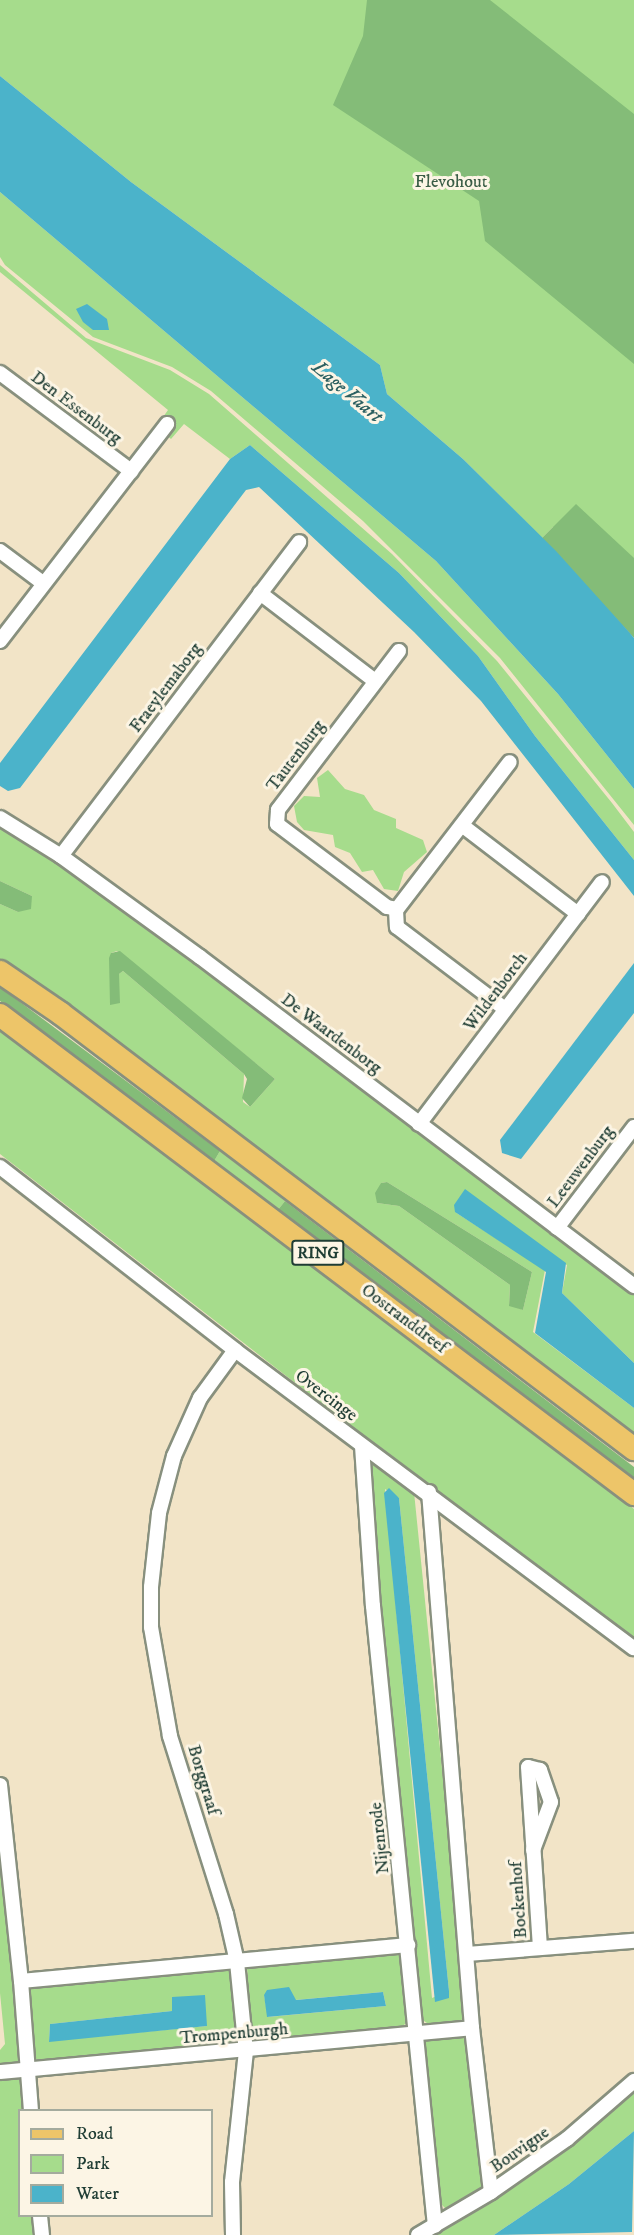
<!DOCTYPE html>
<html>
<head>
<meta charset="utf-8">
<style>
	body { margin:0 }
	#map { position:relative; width:634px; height:2235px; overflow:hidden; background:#f2e4c7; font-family:"IM FELL DW Pica",serif }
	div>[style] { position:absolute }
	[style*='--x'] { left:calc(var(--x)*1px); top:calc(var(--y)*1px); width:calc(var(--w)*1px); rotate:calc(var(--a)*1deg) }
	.green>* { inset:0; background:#a6dc8c }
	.forest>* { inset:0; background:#84bc78 }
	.water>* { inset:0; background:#4bb3ca }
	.roads { filter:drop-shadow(2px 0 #88907e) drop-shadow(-2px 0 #88907e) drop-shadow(0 2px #88907e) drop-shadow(0 -2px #88907e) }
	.minor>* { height:14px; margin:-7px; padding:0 7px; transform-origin:7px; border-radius:7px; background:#fff }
	.primary>* { height:22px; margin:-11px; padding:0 11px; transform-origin:11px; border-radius:11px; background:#edc569 }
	span { translate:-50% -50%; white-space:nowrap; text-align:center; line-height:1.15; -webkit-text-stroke:6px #fcf5e5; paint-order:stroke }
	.shield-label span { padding:2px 4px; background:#fcf5e5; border:2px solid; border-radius:4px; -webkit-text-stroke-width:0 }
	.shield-label { font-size:16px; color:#1f3d34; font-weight:700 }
	.park-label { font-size:18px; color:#3a5d46 }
	.street-label { font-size:18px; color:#1f3d34 }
	.water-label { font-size:20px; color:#2c6061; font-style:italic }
	.legend { position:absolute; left:18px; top:2109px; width:195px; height:108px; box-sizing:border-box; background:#fcf5e5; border:2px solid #a4ab9e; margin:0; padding:8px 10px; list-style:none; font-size:18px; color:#1f3d34 }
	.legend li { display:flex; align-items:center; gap:12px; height:30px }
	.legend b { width:30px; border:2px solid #a4ab9e }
</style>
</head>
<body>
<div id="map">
	<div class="green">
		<div style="clip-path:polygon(0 0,634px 0,634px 619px,553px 527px,542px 538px,463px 459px,387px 394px,380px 365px,131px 182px,0 76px)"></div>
		<div style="clip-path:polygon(0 192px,436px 561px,558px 694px,634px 789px,634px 825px,500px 658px,363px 521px,211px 391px,172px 367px,93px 337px,5px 265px,0 257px)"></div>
		<div style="clip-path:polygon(0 265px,86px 338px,170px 370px,209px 394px,392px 554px,497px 661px,612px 803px,634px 832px,634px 860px,535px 736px,478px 656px,399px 573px,250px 445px,230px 459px,184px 424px,171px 439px,166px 435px,171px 427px,161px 420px,168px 410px,0 272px)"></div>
		<div style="clip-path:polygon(328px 770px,345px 789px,364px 795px,374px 810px,396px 819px,396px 828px,423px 840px,427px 852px,404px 872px,398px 891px,384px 889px,373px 870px,362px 872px,350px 853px,335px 847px,333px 835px,304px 830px,297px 822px,294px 806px,304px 796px,320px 797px,317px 778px)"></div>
		<div style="clip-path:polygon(evenodd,0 825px,168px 940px,634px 1294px,634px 1363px,562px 1293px,567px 1265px,455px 1212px,545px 1270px,533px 1332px,634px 1408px,634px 1437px,0 961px,0 904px,18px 912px,32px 896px,0 881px,0 825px,117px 951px,275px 1079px,250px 1107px,243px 1102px,244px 1074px,123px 971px,119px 974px,111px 953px,117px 951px,0 825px,387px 1182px,532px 1272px,523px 1310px,509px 1304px,510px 1285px,399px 1206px,377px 1203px,381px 1183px,387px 1182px)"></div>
		<div style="clip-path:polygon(0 1025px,634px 1509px,634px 1639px,445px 1499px,0 1154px)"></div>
		<div style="clip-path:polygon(220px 1151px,285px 1201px,277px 1211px,213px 1163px)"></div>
		<div style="clip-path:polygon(evenodd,367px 1456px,414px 1492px,467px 2015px,459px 2022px,430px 2025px,421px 2019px,367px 1456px,385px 1489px,399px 1498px,449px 1991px,432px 1998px,385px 1489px)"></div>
		<div style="clip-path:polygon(0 1824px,21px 2061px,0 2066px,0 2050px,5px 2044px,0 1993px)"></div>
		<div style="clip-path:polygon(evenodd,391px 1953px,402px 1954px,409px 2021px,400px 2028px,262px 2041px,251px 2037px,247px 1967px,391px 1953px,383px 1992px,386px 2006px,268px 2017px,264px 1995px,295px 2000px,383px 1992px)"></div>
		<div style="clip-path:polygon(evenodd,231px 1968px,237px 2042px,44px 2062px,34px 2058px,27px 1991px,36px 1987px,231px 1968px,172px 2011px,207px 2026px,49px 2041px,50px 2024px,172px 2011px)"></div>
		<div style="clip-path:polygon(470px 2034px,486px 2188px,447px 2210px,439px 2202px,424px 2044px,431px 2037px)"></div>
		<div style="clip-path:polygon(0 2078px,22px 2078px,24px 2110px,20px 2110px,20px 2216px,35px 2216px,37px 2235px,0 2235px)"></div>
		<div style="clip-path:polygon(634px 2086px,634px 2131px,569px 2184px,494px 2235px,430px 2235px,530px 2174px,592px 2126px)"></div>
	</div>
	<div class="forest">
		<div style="clip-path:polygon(367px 0,490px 0,634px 114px,634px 364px,485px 241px,479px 201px,333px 105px,363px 36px)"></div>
		<div style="clip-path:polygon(576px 504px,634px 558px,634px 638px,542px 538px)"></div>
		<div style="clip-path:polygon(0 881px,32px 896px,31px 909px,18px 912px,0 904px)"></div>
		<div style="clip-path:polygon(120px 951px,275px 1079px,250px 1107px,242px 1098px,247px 1079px,244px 1074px,123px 971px,119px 974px,120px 1003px,110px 1005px,109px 958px,111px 953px)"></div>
		<div style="clip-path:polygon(0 987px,220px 1151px,213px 1163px,0 1001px)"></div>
		<div style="clip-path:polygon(387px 1182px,532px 1272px,523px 1310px,509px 1306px,510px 1285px,399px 1206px,377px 1203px,375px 1193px,381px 1183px)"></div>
		<div style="clip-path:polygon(285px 1201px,634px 1467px,634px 1483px,277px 1211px)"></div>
	</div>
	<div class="water">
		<div style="clip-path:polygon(0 76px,131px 182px,380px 365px,387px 394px,463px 459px,556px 551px,629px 632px,634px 638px,634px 789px,558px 694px,436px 561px,0 192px)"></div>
		<div style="clip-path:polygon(87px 304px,107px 319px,109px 330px,93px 330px,83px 322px,76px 309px)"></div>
		<div style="clip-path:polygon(250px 445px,399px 573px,478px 656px,535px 736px,634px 860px,634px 896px,481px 701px,414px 632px,259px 487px,246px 490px,20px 788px,8px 791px,0 786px,0 763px,230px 459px)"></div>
		<div style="clip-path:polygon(634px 963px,634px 1013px,521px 1159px,502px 1153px,500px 1140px)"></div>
		<div style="clip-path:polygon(465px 1189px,566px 1263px,562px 1293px,634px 1363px,634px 1408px,535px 1333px,546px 1272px,455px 1212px,454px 1205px)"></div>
		<div style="clip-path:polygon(389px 1488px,399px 1498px,449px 1991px,449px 1998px,435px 2002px,384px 1493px)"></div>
		<div style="clip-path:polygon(289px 1987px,296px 2000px,383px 1992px,386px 2006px,267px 2017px,264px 1995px,267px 1990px)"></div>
		<div style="clip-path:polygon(205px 1995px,207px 2026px,49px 2042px,50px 2024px,172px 2011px,172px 1997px)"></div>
		<div style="clip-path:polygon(634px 2131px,632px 2232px,494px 2235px,569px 2184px)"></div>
	</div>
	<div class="roads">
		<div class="minor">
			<div style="--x:0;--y:373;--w:164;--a:36.8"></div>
			<div style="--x:0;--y:551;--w:54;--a:36.7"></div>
			<div style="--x:260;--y:593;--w:145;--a:37.4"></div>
			<div style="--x:0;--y:641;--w:274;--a:-52.4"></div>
			<div style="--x:399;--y:651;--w:200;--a:127.3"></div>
			<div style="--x:278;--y:810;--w:14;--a:94"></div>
			<div style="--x:277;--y:824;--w:138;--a:37"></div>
			<div style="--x:387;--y:907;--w:10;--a:11"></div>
			<div style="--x:397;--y:909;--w:185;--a:-52.5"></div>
			<div style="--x:0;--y:818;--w:72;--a:31.9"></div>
			<div style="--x:61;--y:856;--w:172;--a:36"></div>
			<div style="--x:200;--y:957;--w:545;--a:37.16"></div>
			<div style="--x:463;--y:826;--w:145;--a:37.4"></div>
			<div style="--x:61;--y:856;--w:394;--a:-52.8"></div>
			<div style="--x:396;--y:910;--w:17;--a:87"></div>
			<div style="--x:397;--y:927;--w:136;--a:37.2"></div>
			<div style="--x:419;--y:1124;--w:303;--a:-52.9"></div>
			<div style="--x:0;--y:1167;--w:298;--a:37.9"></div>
			<div style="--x:235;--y:1350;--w:498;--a:36.8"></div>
			<div style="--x:557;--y:1228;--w:127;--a:-52.7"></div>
			<div style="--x:362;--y:1446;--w:160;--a:86.1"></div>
			<div style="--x:373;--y:1606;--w:623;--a:84.29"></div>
			<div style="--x:429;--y:1492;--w:538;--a:85.41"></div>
			<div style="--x:472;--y:2028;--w:165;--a:83.4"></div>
			<div style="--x:0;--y:1785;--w:197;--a:83.9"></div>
			<div style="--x:21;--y:1981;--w:129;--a:85.6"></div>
			<div style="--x:533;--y:1850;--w:51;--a:-69.4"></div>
			<div style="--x:551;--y:1802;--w:34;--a:-109"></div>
			<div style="--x:540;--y:1770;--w:12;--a:-166"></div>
			<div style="--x:528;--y:1767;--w:181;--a:86.2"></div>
			<div style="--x:467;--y:1954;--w:168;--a:-4.5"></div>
			<div style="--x:21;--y:1981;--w:389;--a:-5.3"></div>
			<div style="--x:0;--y:2072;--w:474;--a:-5.3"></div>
			<div style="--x:40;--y:2216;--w:19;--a:84"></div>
			<div style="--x:233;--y:2235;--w:53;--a:-91.1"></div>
			<div style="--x:232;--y:2182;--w:131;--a:-83.9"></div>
			<div style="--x:246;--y:2052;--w:90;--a:-95.7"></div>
			<div style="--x:237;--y:1962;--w:49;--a:-102.9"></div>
			<div style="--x:226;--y:1914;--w:187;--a:-107.5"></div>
			<div style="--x:170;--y:1736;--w:111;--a:-99.9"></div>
			<div style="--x:151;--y:1627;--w:40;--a:-90"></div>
			<div style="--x:151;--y:1587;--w:74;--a:-83.8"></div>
			<div style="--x:159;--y:1513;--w:59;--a:-75.3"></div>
			<div style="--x:174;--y:1456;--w:64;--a:-65.9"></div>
			<div style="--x:200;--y:1398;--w:59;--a:-53.9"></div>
			<div style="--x:418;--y:2235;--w:85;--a:-30.5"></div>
			<div style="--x:491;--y:2192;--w:93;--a:-34.9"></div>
			<div style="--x:567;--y:2139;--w:89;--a:-40.9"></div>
		</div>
		<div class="primary">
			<div style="--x:0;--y:972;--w:73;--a:34.3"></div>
			<div style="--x:60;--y:1013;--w:721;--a:37.22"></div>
			<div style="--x:0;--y:1015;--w:795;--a:37.07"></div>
		</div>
	</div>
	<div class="shield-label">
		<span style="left:318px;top:1253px">RING</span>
	</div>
	<div class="park-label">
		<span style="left:451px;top:182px">Flevohout</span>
	</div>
	<div class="street-label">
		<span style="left:76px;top:408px;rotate:37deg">Den Essenburg</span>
		<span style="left:166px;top:688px;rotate:-53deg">Fraeylemaborg</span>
		<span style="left:296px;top:756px;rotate:-53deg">Tautenburg</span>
		<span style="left:496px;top:992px;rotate:-53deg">Wildenborch</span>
		<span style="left:331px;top:1034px;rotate:37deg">De Waardenborg</span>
		<span style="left:581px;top:1167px;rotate:-53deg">Leeuwenburg</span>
		<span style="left:404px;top:1319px;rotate:37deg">Oostranddreef</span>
		<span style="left:326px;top:1396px;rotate:37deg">Overcinge</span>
		<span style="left:203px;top:1780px;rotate:73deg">Borggraaf</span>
		<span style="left:380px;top:1838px;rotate:-96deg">Nijenrode</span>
		<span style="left:519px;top:1900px;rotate:-94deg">Bockenhof</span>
		<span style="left:234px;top:2034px;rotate:-5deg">Trompenburgh</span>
		<span style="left:520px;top:2150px;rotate:-35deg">Bouvigne</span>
	</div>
	<div class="water-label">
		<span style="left:347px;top:392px;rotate:40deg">Lage Vaart</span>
	</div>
	<ul class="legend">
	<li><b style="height:8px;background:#edc569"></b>Road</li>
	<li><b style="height:16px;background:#a6dc8c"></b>Park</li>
	<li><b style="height:16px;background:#4bb3ca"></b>Water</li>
	</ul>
</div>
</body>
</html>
